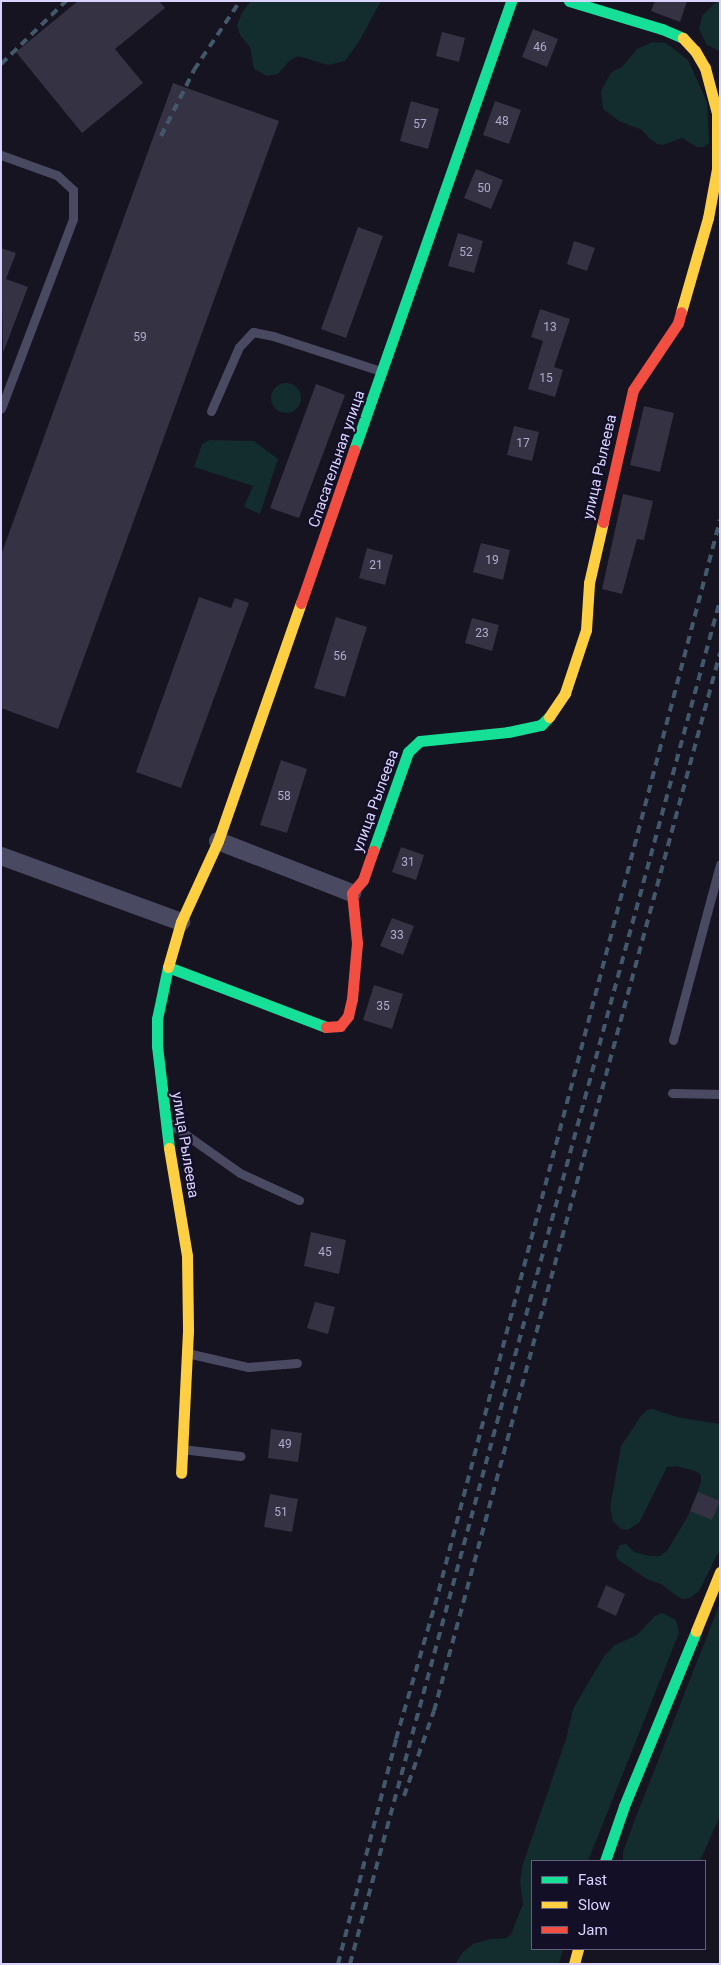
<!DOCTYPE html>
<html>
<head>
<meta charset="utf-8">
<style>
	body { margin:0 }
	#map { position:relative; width:721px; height:1965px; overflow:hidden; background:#161421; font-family:Roboto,sans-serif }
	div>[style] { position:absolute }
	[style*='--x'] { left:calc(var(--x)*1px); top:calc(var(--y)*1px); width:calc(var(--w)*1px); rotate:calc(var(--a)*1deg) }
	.green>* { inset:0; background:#132c2d }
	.round { border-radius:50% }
	.building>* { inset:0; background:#343243 }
	.lane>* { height:9px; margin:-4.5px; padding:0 4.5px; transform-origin:4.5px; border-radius:4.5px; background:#4a4962 }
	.street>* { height:18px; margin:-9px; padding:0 9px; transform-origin:9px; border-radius:9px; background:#4a4962 }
	.fast>* { height:11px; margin:-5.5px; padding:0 5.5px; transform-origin:5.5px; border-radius:5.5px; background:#16e098 }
	.slow>* { height:11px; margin:-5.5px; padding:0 5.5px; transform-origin:5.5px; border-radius:5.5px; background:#ffcf43 }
	.jam>* { height:11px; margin:-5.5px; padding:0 5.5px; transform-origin:5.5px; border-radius:5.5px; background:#f24e42 }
	.rail>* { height:4px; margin-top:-2px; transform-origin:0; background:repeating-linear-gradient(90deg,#43596b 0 8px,transparent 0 14px) }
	span { translate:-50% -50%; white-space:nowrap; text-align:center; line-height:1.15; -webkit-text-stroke:4.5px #130f26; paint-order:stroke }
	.number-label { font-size:12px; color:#b0acd0 }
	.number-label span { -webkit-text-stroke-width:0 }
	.street-label { font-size:15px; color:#d9d4ff }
	.frame { position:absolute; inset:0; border:2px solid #d9d4ff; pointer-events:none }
	.legend { position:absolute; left:531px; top:1860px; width:175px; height:90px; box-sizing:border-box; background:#130f26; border:1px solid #625e7d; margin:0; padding:6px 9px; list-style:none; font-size:15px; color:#d9d4ff }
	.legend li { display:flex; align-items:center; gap:10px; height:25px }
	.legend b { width:25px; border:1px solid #625e7d }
</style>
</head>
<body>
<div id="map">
	<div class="green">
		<div style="clip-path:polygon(251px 1px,381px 1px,360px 40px,345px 61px,328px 65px,298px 56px,290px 60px,278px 74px,267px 76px,254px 69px,250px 47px,240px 35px,237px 25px,243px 11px)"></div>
		<div style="clip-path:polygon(717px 1px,720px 1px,720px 51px,707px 45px,699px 29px,702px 16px)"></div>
		<div style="clip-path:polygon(652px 42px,666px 43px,688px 60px,707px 102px,709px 143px,704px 147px,697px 147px,682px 138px,663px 145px,657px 144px,650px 139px,642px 130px,619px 121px,603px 109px,601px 91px,609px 76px,613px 71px,622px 67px,637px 49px)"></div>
		<div class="round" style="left:271px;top:383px;width:30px;height:30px"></div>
		<div style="clip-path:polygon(210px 440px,254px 441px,278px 459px,260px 514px,244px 507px,253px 486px,194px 467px,202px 444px)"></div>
		<div style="clip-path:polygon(652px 1409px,677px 1417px,720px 1424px,720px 1549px,699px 1591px,690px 1598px,683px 1599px,677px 1596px,661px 1584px,647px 1579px,617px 1559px,616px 1553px,620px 1545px,626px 1544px,634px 1552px,651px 1556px,660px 1556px,667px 1551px,688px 1516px,701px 1482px,701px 1475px,695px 1471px,676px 1466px,667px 1467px,639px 1523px,627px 1530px,621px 1529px,613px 1521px,610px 1508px,621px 1446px,641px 1416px,647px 1410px)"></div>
		<div style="clip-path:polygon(720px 1603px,720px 1816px,700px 1861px,623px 1861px,623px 1852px,634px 1822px)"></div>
		<div style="clip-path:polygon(662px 1613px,676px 1620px,679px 1633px,588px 1861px,532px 1861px,532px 1949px,563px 1949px,559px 1964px,455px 1964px,463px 1952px,473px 1944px,490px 1939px,506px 1938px,511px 1934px,523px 1904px,520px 1882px,522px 1867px,566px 1739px,573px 1709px,604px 1656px,615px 1645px,637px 1635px,654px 1617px)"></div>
	</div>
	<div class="building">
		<div style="clip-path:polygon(78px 1px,159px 1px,165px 8px,115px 49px,143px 83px,82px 133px,16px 52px)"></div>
		<div style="clip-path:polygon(655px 1px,687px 1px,680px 22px,651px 11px)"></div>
		<div style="clip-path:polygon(533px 29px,558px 39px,547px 67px,522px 57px)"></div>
		<div style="clip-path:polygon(442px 32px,465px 38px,459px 62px,436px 56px)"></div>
		<div style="clip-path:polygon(173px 83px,279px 121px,58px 729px,1px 708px,1px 555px)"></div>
		<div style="clip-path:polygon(411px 101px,439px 109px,428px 149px,400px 141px)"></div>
		<div style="clip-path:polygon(495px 101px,521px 110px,509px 144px,483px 135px)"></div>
		<div style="clip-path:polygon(476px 169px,503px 180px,491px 209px,464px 198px)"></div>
		<div style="clip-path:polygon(358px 227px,383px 236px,346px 338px,321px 329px)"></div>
		<div style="clip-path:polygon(458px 233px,483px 241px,474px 273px,448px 266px)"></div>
		<div style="clip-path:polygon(574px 241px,595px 248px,587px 271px,567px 264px)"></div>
		<div style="clip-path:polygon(1px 248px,16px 253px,6px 279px,28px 287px,3px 353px)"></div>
		<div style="clip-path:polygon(540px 309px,570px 319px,554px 367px,563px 370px,555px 397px,528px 389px,543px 341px,531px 337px)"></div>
		<div style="clip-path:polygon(316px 384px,345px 395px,299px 518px,270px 508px)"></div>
		<div style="clip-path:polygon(644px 406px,674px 413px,660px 472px,630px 465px)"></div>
		<div style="clip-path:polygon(514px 426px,539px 432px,532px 461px,507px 455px)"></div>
		<div style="clip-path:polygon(623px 494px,653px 501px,644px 540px,637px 539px,622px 594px,602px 589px)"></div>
		<div style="clip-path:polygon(481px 543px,510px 550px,503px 580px,473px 572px)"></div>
		<div style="clip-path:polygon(367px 548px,393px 555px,385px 585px,359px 578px)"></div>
		<div style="clip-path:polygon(199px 597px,231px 608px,235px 598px,249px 603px,181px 788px,136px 772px)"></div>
		<div style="clip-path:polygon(336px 617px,367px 627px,345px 697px,314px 688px)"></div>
		<div style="clip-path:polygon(472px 618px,499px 625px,492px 651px,465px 643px)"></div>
		<div style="clip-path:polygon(281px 760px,307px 769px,287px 833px,260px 825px)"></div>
		<div style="clip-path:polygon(401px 847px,424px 855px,416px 880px,392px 872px)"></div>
		<div style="clip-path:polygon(392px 918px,414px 926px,403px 955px,380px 946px)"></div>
		<div style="clip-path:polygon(374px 985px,403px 994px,392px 1029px,363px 1020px)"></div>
		<div style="clip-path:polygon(311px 1232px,346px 1240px,339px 1274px,304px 1266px)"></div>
		<div style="clip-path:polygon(315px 1302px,335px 1307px,328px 1334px,307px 1328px)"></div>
		<div style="clip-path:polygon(271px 1429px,302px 1433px,298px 1462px,268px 1458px)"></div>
		<div style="clip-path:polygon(698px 1492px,720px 1501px,712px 1520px,690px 1511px)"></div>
		<div style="clip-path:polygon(270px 1494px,298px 1499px,292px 1532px,264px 1527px)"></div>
		<div style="clip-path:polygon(606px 1585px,625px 1594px,616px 1616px,597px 1607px)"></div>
	</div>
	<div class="lane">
		<div style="--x:1;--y:155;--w:59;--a:19.7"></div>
		<div style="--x:57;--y:175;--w:22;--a:43"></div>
		<div style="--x:73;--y:190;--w:29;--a:90"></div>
		<div style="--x:73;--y:219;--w:203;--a:110.8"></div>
		<div style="--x:211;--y:411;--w:70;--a:-66.4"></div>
		<div style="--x:239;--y:347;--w:21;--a:-47"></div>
		<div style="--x:253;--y:332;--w:20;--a:11"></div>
		<div style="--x:273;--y:336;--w:114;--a:18"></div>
		<div style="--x:673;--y:1040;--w:182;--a:-75"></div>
		<div style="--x:672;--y:1093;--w:48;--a:1.2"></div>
		<div style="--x:168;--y:1122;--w:88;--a:35.3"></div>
		<div style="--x:240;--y:1173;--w:65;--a:24.6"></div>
		<div style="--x:187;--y:1353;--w:63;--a:12.9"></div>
		<div style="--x:248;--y:1367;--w:49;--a:-4.7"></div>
		<div style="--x:182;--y:1449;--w:59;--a:6.8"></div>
	</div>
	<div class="street">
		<div style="--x:218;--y:841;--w:144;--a:21.2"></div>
		<div style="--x:1;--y:856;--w:192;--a:20.1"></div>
	</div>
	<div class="fast">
		<div style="--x:569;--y:1;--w:97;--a:16.8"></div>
		<div style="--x:662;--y:29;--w:23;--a:23"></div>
		<div style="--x:354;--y:450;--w:476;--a:-70.7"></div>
		<div style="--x:373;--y:851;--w:105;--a:-70.5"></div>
		<div style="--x:408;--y:752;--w:16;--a:-43"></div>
		<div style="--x:420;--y:741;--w:88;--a:-5.8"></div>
		<div style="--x:508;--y:732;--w:34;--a:-12"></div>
		<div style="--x:541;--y:725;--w:11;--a:-45"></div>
		<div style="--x:169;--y:1148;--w:103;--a:-96.7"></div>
		<div style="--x:157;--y:1046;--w:27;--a:-90"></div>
		<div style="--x:157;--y:1019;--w:53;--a:-78.1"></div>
		<div style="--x:168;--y:967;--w:169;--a:20.8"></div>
		<div style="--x:605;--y:1861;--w:58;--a:-70.9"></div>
		<div style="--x:624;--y:1806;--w:189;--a:-67.6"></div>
	</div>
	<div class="slow">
		<div style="--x:681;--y:312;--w:98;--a:-74"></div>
		<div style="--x:708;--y:218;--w:50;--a:-79.6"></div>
		<div style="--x:717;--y:169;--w:56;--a:-90"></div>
		<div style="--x:717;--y:113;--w:47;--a:-104.9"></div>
		<div style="--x:705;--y:68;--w:20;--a:-120"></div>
		<div style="--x:695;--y:51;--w:18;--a:-133"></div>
		<div style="--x:549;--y:717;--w:29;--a:-56"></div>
		<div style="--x:565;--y:693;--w:66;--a:-71.6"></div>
		<div style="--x:586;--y:630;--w:47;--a:-86.3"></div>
		<div style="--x:589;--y:583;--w:63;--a:-77.1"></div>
		<div style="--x:168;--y:967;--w:47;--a:-73.9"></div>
		<div style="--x:181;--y:922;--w:89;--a:-65.4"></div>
		<div style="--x:218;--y:841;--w:252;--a:-70.8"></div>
		<div style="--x:169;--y:1148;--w:109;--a:80.5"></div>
		<div style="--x:187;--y:1256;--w:75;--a:89.2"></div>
		<div style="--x:188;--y:1331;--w:142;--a:92.8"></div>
		<div style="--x:696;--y:1631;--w:64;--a:-67.9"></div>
		<div style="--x:574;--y:1964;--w:16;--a:-75"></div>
	</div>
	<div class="jam">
		<div style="--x:603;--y:522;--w:135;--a:-77.2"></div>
		<div style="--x:633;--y:390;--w:81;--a:-56.1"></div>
		<div style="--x:678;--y:323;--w:11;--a:-75"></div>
		<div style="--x:301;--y:603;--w:162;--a:-70.9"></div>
		<div style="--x:326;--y:1027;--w:14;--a:-4"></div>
		<div style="--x:340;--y:1026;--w:13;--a:-51"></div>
		<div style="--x:348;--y:1016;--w:17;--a:-77"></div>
		<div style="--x:352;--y:999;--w:56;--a:-84.9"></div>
		<div style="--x:357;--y:943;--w:50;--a:-95.7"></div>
		<div style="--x:352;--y:893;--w:17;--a:-50"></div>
		<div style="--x:363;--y:880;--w:31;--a:-71"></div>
	</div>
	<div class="rail">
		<div style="--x:1;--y:64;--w:91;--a:-44.1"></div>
		<div style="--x:161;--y:136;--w:74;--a:-63.4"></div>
		<div style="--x:194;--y:70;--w:83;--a:-56.3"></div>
		<div style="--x:404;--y:1796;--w:90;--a:-70.6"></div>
		<div style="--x:434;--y:1711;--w:1096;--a:-74.87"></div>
		<div style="--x:338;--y:1964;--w:232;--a:-75.5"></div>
		<div style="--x:396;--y:1739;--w:140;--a:-73.8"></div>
		<div style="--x:435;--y:1605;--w:1122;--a:-75.28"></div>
		<div style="--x:350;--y:1964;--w:1413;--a:-74.82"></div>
	</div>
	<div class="number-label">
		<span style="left:540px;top:48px">46</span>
		<span style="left:502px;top:122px">48</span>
		<span style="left:420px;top:125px">57</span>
		<span style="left:484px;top:189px">50</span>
		<span style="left:466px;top:253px">52</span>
		<span style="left:550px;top:328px">13</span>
		<span style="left:140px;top:338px">59</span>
		<span style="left:546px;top:379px">15</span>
		<span style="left:523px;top:444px">17</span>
		<span style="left:492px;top:561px">19</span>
		<span style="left:376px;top:566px">21</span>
		<span style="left:482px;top:634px">23</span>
		<span style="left:340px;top:657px">56</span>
		<span style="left:284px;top:797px">58</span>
		<span style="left:408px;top:863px">31</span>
		<span style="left:397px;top:936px">33</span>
		<span style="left:383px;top:1007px">35</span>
		<span style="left:325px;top:1253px">45</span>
		<span style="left:285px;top:1445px">49</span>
		<span style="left:281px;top:1513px">51</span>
	</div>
	<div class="street-label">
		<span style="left:337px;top:459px;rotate:-71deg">Спасательная улица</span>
		<span style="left:600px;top:467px;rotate:-77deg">улица Рылеева</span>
		<span style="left:376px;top:801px;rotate:-70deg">улица Рылеева</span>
		<span style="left:185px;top:1145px;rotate:81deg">улица Рылеева</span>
	</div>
	<div class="frame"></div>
	<ul class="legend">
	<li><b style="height:6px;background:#16e098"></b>Fast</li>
	<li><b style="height:6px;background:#ffcf43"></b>Slow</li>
	<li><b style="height:6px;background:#f24e42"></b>Jam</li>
	</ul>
</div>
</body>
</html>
